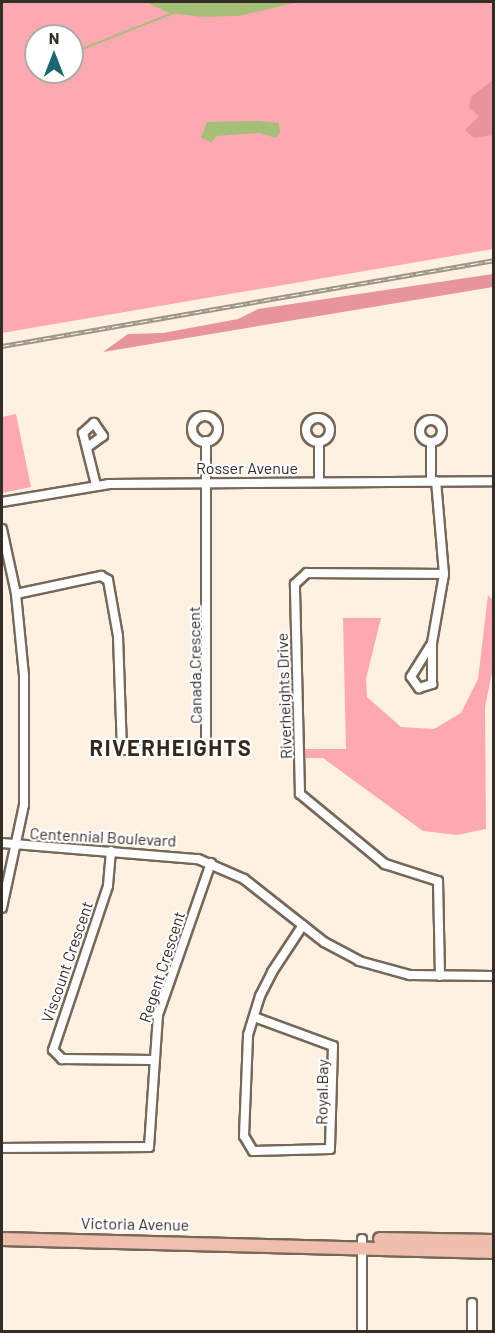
<!DOCTYPE html>
<html>
<head>
<meta charset="utf-8">
<style>
	body { margin:0 }
	#map { position:relative; width:495px; height:1333px; overflow:hidden; background:#fff1e2; font-family:Barlow,sans-serif }
	div>[style] { position:absolute }
	[style*='--x'] { left:calc(var(--x)*1px); top:calc(var(--y)*1px); width:calc(var(--w)*1px); rotate:calc(var(--a)*1deg) }
	.green>* { inset:0; background:#fea9b1 }
	.forest>* { inset:0; background:#e7949c }
	.water>* { inset:0; background:#a4bf77 }
	.stream>* { height:2px; margin:-1px; padding:0 1px; transform-origin:1px; border-radius:1px; background:#a4bf77 }
	.roads { filter:drop-shadow(2px 0 #766858) drop-shadow(-2px 0 #766858) drop-shadow(0 2px #766858) drop-shadow(0 -2px #766858) }
	.street>* { height:8px; margin:-4px; padding:0 4px; transform-origin:4px; border-radius:4px; background:#fff }
	.street>.ring { margin:-4px; padding:0; box-sizing:content-box; background:none; border:8px solid #fff; border-radius:50% }
	.primary>* { height:12px; margin:-6px; padding:0 6px; transform-origin:6px; border-radius:6px; background:#efbeac }
	.rail>* { height:4.5px; margin-top:-2.25px; transform-origin:0; background:repeating-linear-gradient(90deg,#fff 0 7px,#9e9488 0 14px); box-sizing:border-box; border-block:2px solid #9e9488 }
	span { translate:-50% -50%; white-space:nowrap; text-align:center; line-height:1.15; -webkit-text-stroke:4.5px #fff; paint-order:stroke }
	.street-label { font-size:16px; color:#332d26 }
	.district-label { font-size:22px; color:#36291b; font-weight:700; letter-spacing:1.5px }
	.frame { position:absolute; inset:0; border:3px solid #332d26; pointer-events:none }
	.north { position:absolute; left:24px; top:24px; width:60px; height:60px; box-sizing:border-box; background:#fff; border:2px solid #adaba8; border-radius:50%; rotate:0deg; font-size:16px; font-weight:700; line-height:24px; text-align:center; color:#332d26 }
	.north::after { content:''; display:block; margin:auto; width:21px; height:27px; background:#1a6570; clip-path:polygon(50% 0,100% 100%,50% 72%,0 100%) }
</style>
</head>
<body>
<div id="map">
	<div class="green">
		<div style="clip-path:polygon(evenodd,2px 2px,493px 2px,493px 249px,2px 333px,2px 2px,36px 36px,72px 36px,72px 72px,36px 72px,36px 36px)"></div>
		<div style="clip-path:polygon(16px 414px,31px 487px,2px 493px,2px 417px)"></div>
		<div style="clip-path:polygon(488px 595px,493px 600px,493px 668px,485px 707px,486px 829px,457px 835px,423px 831px,323px 758px,300px 758px,300px 749px,346px 749px,343px 618px,381px 618px,366px 679px,367px 697px,401px 727px,434px 729px,461px 713px,478px 679px)"></div>
	</div>
	<div class="forest">
		<div style="clip-path:polygon(493px 80px,493px 135px,474px 138px,465px 130px,479px 116px,469px 108px,471px 97px)"></div>
		<div style="clip-path:polygon(493px 274px,493px 287px,103px 352px,128px 334px,163px 333px,238px 319px,258px 309px)"></div>
	</div>
	<div class="water">
		<div style="clip-path:polygon(145px 2px,298px 2px,239px 16px,202px 17px,170px 13px)"></div>
		<div style="clip-path:polygon(258px 121px,279px 123px,280px 132px,276px 138px,260px 133px,217px 136px,211px 142px,201px 138px,207px 122px)"></div>
	</div>
	<div class="stream">
		<div style="--x:72;--y:53;--w:109;--a:-21.6"></div>
	</div>
	<div class="roads">
		<div class="street">
			<div class="ring" style="left:192px;top:416px;width:18px;height:18px"></div>
			<div class="ring" style="left:306px;top:418px;width:16px;height:16px"></div>
			<div class="ring" style="left:420px;top:420px;width:14px;height:14px"></div>
			<div style="--x:431;--y:443;--w:38;--a:90"></div>
			<div style="--x:89;--y:446;--w:17;--a:-36"></div>
			<div style="--x:103;--y:436;--w:16;--a:-125"></div>
			<div style="--x:94;--y:423;--w:15;--a:138"></div>
			<div style="--x:83;--y:433;--w:54;--a:76"></div>
			<div style="--x:319;--y:481;--w:39;--a:-90"></div>
			<div style="--x:2;--y:502;--w:109;--a:-9.5"></div>
			<div style="--x:109;--y:484;--w:385;--a:-0.4"></div>
			<div style="--x:2;--y:529;--w:66;--a:77.8"></div>
			<div style="--x:16;--y:594;--w:81;--a:84.4"></div>
			<div style="--x:24;--y:675;--w:130;--a:90"></div>
			<div style="--x:24;--y:805;--w:105;--a:102.1"></div>
			<div style="--x:16;--y:594;--w:87;--a:-12"></div>
			<div style="--x:101;--y:576;--w:8;--a:30"></div>
			<div style="--x:108;--y:580;--w:57;--a:79.9"></div>
			<div style="--x:118;--y:636;--w:114;--a:88"></div>
			<div style="--x:122;--y:750;--w:84;--a:-1.4"></div>
			<div style="--x:206;--y:748;--w:307;--a:-90"></div>
			<div style="--x:432;--y:643;--w:40;--a:122"></div>
			<div style="--x:411;--y:677;--w:14;--a:54"></div>
			<div style="--x:419;--y:688;--w:14;--a:-17"></div>
			<div style="--x:432;--y:684;--w:41;--a:-90"></div>
			<div style="--x:432;--y:643;--w:70;--a:-80.1"></div>
			<div style="--x:444;--y:574;--w:93;--a:-94.9"></div>
			<div style="--x:2;--y:843;--w:197;--a:4.7"></div>
			<div style="--x:198;--y:859;--w:50;--a:23.5"></div>
			<div style="--x:244;--y:879;--w:102;--a:38.2"></div>
			<div style="--x:324;--y:942;--w:40;--a:28"></div>
			<div style="--x:359;--y:961;--w:53;--a:15.4"></div>
			<div style="--x:410;--y:975;--w:84;--a:0.7"></div>
			<div style="--x:111;--y:851;--w:35;--a:95"></div>
			<div style="--x:108;--y:886;--w:173;--a:108.5"></div>
			<div style="--x:53;--y:1050;--w:13;--a:45"></div>
			<div style="--x:62;--y:1059;--w:91;--a:0.6"></div>
			<div style="--x:440;--y:976;--w:95;--a:-91.2"></div>
			<div style="--x:438;--y:881;--w:56;--a:-162.2"></div>
			<div style="--x:385;--y:864;--w:110;--a:-140.5"></div>
			<div style="--x:300;--y:794;--w:210;--a:-91.4"></div>
			<div style="--x:295;--y:584;--w:16;--a:-43"></div>
			<div style="--x:307;--y:573;--w:137;--a:0.4"></div>
			<div style="--x:254;--y:1017;--w:84;--a:20.2"></div>
			<div style="--x:333;--y:1046;--w:103;--a:91.7"></div>
			<div style="--x:330;--y:1149;--w:77;--a:178.5"></div>
			<div style="--x:253;--y:1151;--w:17;--a:-121"></div>
			<div style="--x:244;--y:1136;--w:101;--a:-87.7"></div>
			<div style="--x:248;--y:1035;--w:41;--a:-72.9"></div>
			<div style="--x:260;--y:996;--w:27;--a:-63"></div>
			<div style="--x:272;--y:972;--w:56;--a:-56.6"></div>
			<div style="--x:2;--y:1148;--w:147;--a:-0.4"></div>
			<div style="--x:149;--y:1147;--w:132;--a:-86.1"></div>
			<div style="--x:158;--y:1015;--w:161;--a:-70.8"></div>
			<div style="--x:472;--y:1303;--w:29;--a:90"></div>
			<div style="--x:362;--y:1332;--w:93;--a:-90"></div>
		</div>
		<div class="primary">
			<div style="--x:2;--y:1239;--w:492;--a:1.5"></div>
			<div style="--x:380;--y:1239;--w:114;--a:1"></div>
		</div>
	</div>
	<div class="rail">
		<div style="--x:2;--y:346;--w:499;--a:-9.9"></div>
	</div>
	<div class="street-label">
		<span style="left:247px;top:468px">Rosser Avenue</span>
		<span style="left:195px;top:665px;rotate:-91deg">Canada Crescent</span>
		<span style="left:284px;top:696px;rotate:-92deg">Riverheights Drive</span>
		<span style="left:103px;top:837px;rotate:3deg">Centennial Boulevard</span>
		<span style="left:67px;top:962px;rotate:-71deg">Viscount Crescent</span>
		<span style="left:162px;top:967px;rotate:-72deg">Regent Crescent</span>
		<span style="left:322px;top:1092px;rotate:-89deg">Royal Bay</span>
		<span style="left:135px;top:1224px;rotate:1deg">Victoria Avenue</span>
	</div>
	<div class="district-label">
		<span style="left:171px;top:748px">RIVERHEIGHTS</span>
	</div>
	<div class="frame"></div>
	<div class="north">N</div>
</div>
</body>
</html>
